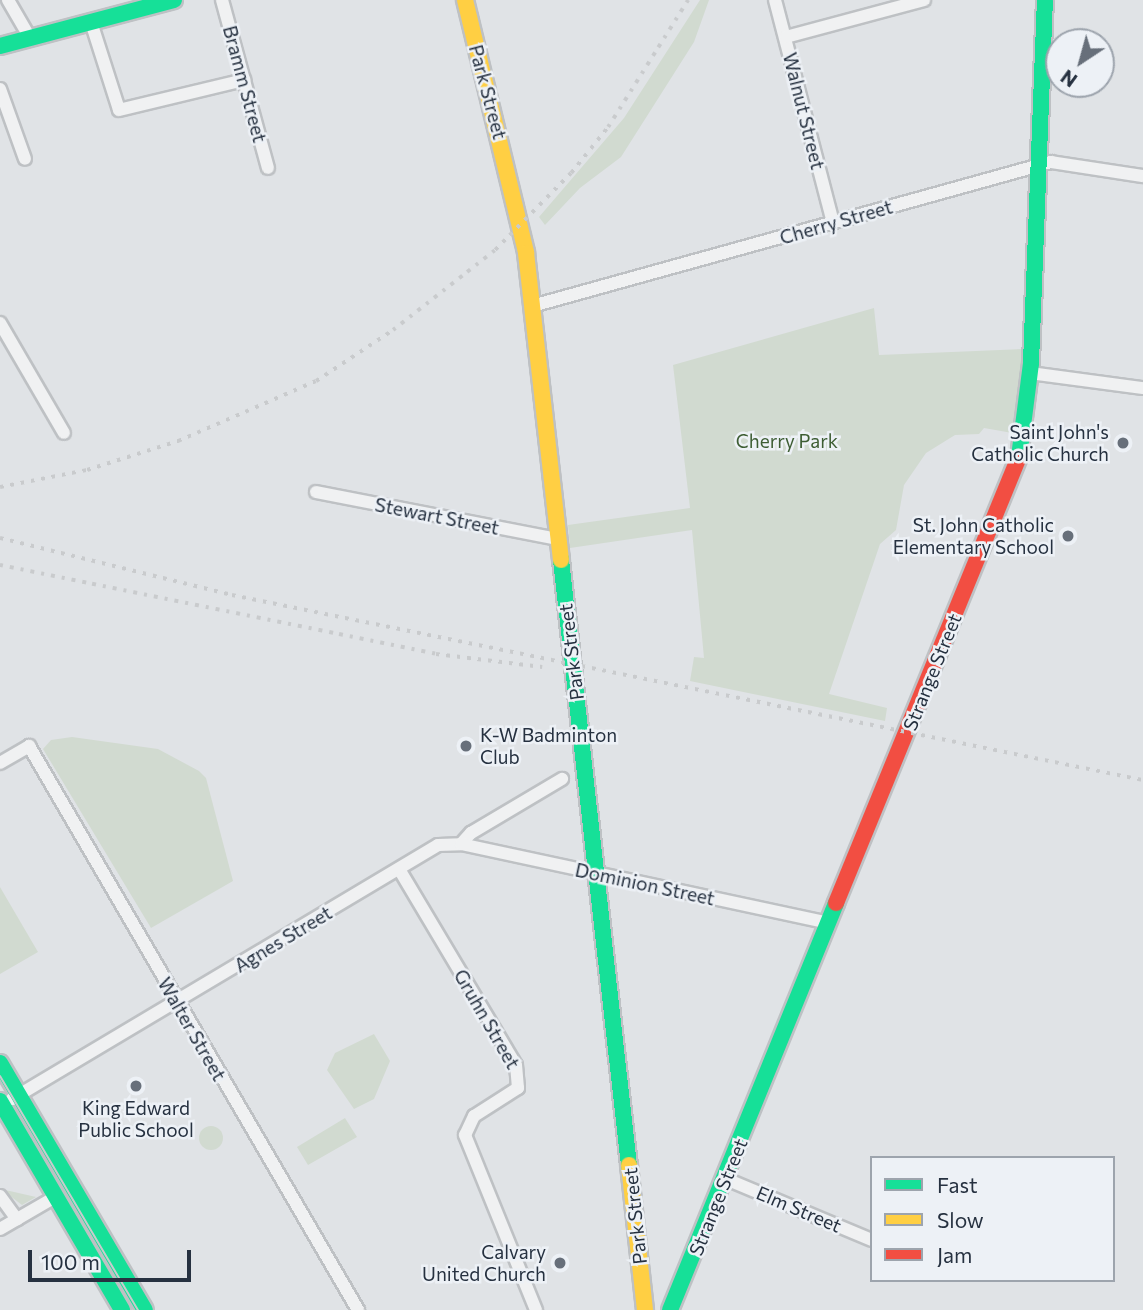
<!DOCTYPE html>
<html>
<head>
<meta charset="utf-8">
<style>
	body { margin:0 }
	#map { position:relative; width:1143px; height:1310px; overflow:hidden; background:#e0e3e6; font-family:Commissioner,sans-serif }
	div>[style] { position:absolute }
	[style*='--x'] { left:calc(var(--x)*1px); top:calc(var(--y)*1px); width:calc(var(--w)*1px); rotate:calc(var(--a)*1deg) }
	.green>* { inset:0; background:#d1dad0 }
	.round { border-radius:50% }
	.roads { filter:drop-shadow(2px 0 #bec1c4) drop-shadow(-2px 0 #bec1c4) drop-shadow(0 2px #bec1c4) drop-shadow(0 -2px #bec1c4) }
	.street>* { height:12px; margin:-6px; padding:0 6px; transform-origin:6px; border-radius:6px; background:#f0f1f2 }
	.fast>* { height:16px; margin:-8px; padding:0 8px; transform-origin:8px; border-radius:8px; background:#16e098 }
	.slow>* { height:16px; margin:-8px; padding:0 8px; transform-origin:8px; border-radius:8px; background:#ffcf43 }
	.jam>* { height:16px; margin:-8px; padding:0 8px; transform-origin:8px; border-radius:8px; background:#f24e42 }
	.tram>* { height:2px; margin:-1px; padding:0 1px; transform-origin:1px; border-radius:1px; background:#c9cbcd }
	.rail>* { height:3.5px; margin-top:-1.75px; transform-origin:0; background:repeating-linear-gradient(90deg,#c9cbcd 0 3.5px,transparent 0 10.5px) }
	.dots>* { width:19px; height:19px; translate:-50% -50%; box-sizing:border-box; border:4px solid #edf1f6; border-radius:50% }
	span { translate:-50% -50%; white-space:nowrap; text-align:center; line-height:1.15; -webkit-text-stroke:5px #edf1f6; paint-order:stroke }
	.street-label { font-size:19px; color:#263140 }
	.poi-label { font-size:19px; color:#263140 }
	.right { translate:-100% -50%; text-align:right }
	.left { translate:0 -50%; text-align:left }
	.park-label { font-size:19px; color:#3d5d33 }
	.legend { position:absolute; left:870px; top:1156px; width:245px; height:126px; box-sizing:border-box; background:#edf1f6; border:2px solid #9da4ad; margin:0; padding:9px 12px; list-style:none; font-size:21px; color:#263140 }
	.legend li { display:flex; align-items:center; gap:14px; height:35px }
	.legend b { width:35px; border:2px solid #9da4ad }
	.north { position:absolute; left:1045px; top:28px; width:70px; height:70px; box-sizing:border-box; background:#edf1f6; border:2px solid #9da4ad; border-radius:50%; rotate:216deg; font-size:19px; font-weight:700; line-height:28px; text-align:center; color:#263140 }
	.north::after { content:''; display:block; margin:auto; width:24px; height:32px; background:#676f7a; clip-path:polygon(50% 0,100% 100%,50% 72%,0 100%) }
	.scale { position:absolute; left:28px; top:1250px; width:163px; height:32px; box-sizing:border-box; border:4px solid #263140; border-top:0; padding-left:9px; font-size:21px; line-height:24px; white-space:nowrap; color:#263140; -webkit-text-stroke:5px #edf1f6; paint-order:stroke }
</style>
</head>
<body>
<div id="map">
	<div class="green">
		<div style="clip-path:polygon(700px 0,709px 0,694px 42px,621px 157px,580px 188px,545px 225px,539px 217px,624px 118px)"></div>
		<div style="clip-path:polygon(874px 308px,879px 355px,1022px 349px,1018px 434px,984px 428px,979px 434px,955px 435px,926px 453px,904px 485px,896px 530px,880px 544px,829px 694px,887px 708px,885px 721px,690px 681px,694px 657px,704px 658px,692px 530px,570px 548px,568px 525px,690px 508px,673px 365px)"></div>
		<div style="clip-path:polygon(72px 737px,158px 749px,199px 771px,206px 778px,233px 881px,151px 928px,43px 749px,51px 740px)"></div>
		<div style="clip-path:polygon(0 887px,38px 952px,0 974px)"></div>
		<div style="clip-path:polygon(374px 1034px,390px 1061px,374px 1099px,354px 1109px,327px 1070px,335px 1053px)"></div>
		<div style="clip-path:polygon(345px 1118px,357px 1137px,308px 1165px,297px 1147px)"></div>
		<div class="round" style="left:199px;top:1126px;width:24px;height:24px"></div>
		<div style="clip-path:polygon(1px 1189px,36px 1197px,22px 1205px)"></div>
	</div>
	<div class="roads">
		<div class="street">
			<div style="--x:8;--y:0;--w:44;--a:59.9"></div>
			<div style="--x:222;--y:0;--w:174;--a:74.7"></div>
			<div style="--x:775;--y:0;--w:230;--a:75.4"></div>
			<div style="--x:91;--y:22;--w:92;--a:72.3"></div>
			<div style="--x:119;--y:110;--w:129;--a:-13.5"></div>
			<div style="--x:786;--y:37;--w:143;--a:-15"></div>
			<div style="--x:0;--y:89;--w:74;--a:70.3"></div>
			<div style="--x:532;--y:306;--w:539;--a:-15.51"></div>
			<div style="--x:1051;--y:162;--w:93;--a:8.7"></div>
			<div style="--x:0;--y:323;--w:127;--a:59.8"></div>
			<div style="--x:1030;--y:373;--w:114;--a:7.6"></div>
			<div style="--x:316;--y:492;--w:246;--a:11"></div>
			<div style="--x:0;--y:763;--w:34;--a:-30"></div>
			<div style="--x:29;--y:746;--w:653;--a:59.74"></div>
			<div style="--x:461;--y:844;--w:15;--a:-48"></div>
			<div style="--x:471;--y:833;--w:106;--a:-30.7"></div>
			<div style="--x:399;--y:869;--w:228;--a:59.2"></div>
			<div style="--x:516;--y:1065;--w:23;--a:85"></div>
			<div style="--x:518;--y:1088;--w:52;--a:147.5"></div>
			<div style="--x:474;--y:1116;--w:21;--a:115"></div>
			<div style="--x:465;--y:1135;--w:189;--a:67.9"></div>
			<div style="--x:12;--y:1099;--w:496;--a:-30.8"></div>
			<div style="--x:438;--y:845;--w:23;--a:-2"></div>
			<div style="--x:461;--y:844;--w:376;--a:12.1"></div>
			<div style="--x:726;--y:1179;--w:158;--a:22.7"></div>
			<div style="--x:0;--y:1196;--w:29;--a:54"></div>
			<div style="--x:0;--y:1229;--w:66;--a:-30.1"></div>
		</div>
		<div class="fast">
			<div style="--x:0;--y:46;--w:180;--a:-14.8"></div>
			<div style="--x:1019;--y:457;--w:95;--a:-82.7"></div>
			<div style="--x:1031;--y:363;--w:363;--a:-87.8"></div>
			<div style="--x:561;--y:560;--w:609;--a:83.59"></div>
			<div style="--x:0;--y:1063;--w:286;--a:59.6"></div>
			<div style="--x:0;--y:1101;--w:242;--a:59.7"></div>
			<div style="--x:670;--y:1310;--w:440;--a:-67.8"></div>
		</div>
		<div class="slow">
			<div style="--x:465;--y:0;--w:260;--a:76.4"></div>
			<div style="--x:526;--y:253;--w:309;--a:83.5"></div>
			<div style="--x:629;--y:1165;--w:146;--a:83.7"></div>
		</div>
		<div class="jam">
			<div style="--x:836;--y:903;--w:482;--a:-67.7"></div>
		</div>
	</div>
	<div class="tram">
		<div style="--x:0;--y:1076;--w:272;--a:59.5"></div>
	</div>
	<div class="rail">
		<div style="--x:0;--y:487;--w:89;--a:-11.1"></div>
		<div style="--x:87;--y:470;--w:96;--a:-17.7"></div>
		<div style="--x:178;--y:441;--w:150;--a:-23.5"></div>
		<div style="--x:316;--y:381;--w:92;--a:-33.5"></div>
		<div style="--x:393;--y:330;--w:130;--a:-38.1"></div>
		<div style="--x:495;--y:250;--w:108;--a:-45.4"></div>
		<div style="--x:571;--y:173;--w:59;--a:-51.2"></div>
		<div style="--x:608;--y:127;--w:150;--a:-57.8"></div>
		<div style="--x:0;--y:538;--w:239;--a:13.8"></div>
		<div style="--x:232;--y:595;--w:930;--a:11.48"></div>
		<div style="--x:0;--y:565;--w:445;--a:11.5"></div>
		<div style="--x:436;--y:654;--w:107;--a:7"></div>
	</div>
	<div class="dots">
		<div style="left:1123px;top:443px;background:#676f7a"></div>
		<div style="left:1068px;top:536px;background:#676f7a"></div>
		<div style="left:466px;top:746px;background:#676f7a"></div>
		<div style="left:136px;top:1086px;background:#676f7a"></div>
		<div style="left:560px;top:1263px;background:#676f7a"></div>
	</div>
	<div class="street-label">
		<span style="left:245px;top:84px;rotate:75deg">Bramm Street</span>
		<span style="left:488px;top:92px;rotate:75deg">Park Street</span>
		<span style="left:804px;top:111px;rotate:76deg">Walnut Street</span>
		<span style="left:836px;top:222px;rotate:-16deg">Cherry Street</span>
		<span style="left:437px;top:516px;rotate:11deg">Stewart Street</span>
		<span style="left:571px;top:652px;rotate:-97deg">Park Street</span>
		<span style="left:932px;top:672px;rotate:-68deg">Strange Street</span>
		<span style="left:645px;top:884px;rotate:12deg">Dominion Street</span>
		<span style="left:283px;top:939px;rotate:-31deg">Agnes Street</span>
		<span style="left:487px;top:1019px;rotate:60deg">Gruhn Street</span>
		<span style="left:192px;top:1029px;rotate:60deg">Walter Street</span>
		<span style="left:718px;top:1197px;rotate:-68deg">Strange Street</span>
		<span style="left:799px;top:1209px;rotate:23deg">Elm Street</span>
		<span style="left:635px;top:1216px;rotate:-96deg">Park Street</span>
	</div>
	<div class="poi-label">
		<span class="right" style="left:1109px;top:443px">Saint John's<br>Catholic Church</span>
		<span class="right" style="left:1054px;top:536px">St. John Catholic<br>Elementary School</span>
		<span class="left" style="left:480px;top:746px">K-W Badminton<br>Club</span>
		<span style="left:136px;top:1119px">King Edward<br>Public School</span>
		<span class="right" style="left:546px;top:1263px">Calvary<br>United Church</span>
	</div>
	<div class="park-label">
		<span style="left:787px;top:441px">Cherry Park</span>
	</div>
	<ul class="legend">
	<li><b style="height:9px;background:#16e098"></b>Fast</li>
	<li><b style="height:9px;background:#ffcf43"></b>Slow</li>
	<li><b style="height:9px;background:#f24e42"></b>Jam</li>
	</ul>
	<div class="north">N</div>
	<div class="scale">100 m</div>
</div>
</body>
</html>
